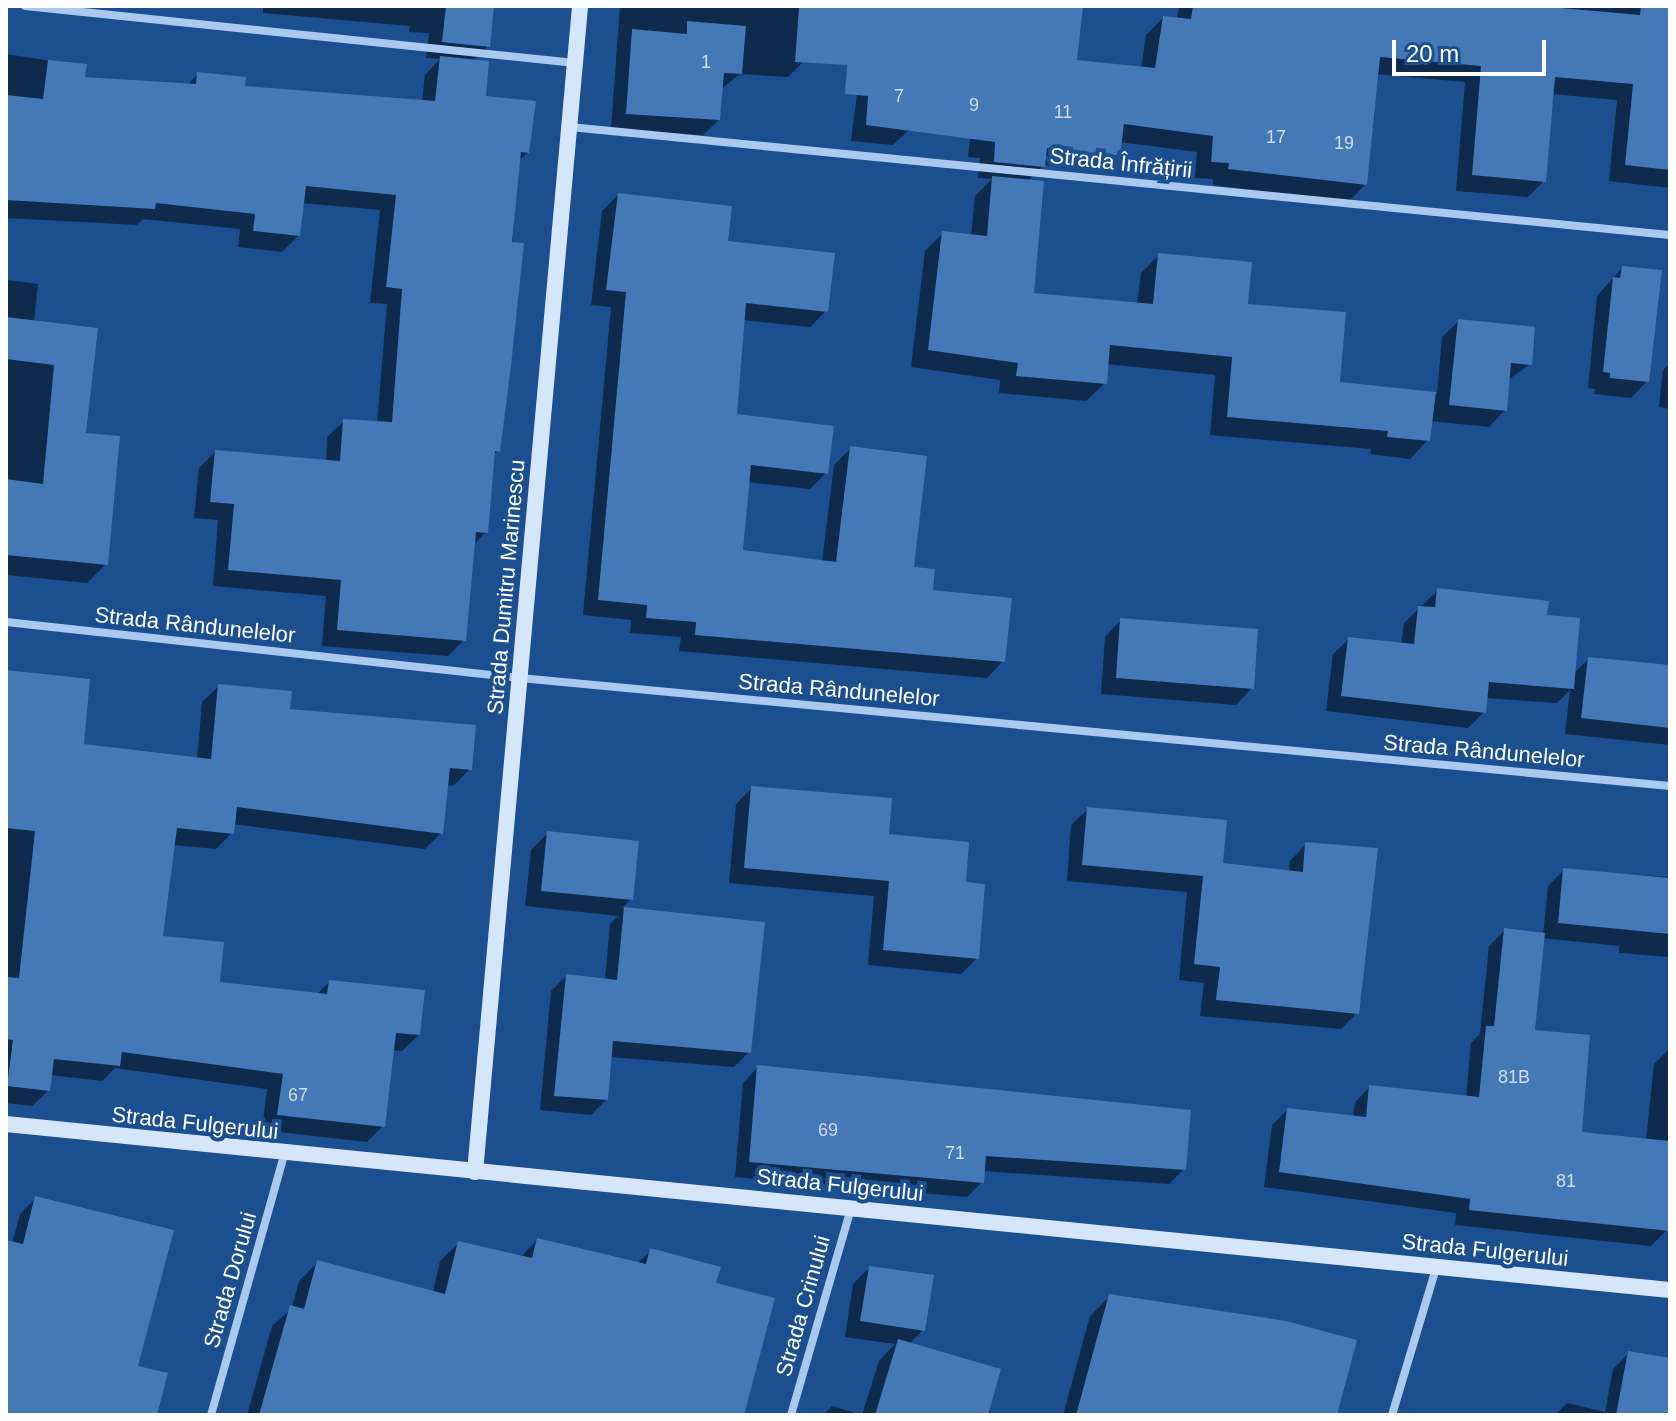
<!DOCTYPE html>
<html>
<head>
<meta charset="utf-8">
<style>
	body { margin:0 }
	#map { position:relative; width:1676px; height:1421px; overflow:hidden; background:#1b4f8f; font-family:Arial,sans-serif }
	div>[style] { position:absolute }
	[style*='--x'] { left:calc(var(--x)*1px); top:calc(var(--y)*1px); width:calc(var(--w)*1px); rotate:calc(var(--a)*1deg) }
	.shadow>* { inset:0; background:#0007 }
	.building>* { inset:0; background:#4478b7 }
	.street>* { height:8px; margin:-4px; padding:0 4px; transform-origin:4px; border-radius:4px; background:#a9c9ee }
	.secondary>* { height:16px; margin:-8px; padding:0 8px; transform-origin:8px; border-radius:8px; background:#d6e6fa }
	span { translate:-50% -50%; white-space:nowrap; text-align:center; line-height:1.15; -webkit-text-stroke:8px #1b4f8f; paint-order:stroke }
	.number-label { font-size:18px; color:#d0dded }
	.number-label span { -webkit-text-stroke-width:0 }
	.street-label { font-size:22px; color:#fff }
	.frame { position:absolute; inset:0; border:8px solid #fff; pointer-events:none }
	.scale { position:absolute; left:1392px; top:40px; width:154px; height:36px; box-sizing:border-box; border:4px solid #fff; border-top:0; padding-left:10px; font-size:24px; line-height:28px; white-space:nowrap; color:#fff; -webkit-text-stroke:6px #1b4f8f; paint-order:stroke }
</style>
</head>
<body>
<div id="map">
	<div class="shadow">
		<div style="clip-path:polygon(263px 6px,492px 6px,488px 46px,473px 61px,484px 98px,528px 152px,518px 162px,498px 451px,492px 456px,486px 532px,473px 545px,464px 640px,448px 656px,322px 646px,326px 596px,213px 586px,218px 520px,194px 518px,199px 468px,215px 452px,326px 462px,327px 437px,344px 421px,377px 423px,387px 304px,370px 303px,380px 210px,302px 203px,298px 236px,282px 252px,238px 247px,240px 229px,143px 219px,137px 225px,6px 218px,6px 54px,84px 66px,83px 78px,187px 85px,198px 74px,243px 88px,422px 101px,425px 75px,440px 59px,426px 58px,429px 33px,409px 32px,410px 26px,263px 13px)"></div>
		<div style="clip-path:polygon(620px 6px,808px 6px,803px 62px,788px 77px,740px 74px,721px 89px,719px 120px,703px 135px,611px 129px)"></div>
		<div style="clip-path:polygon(868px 6px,920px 6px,910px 129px,893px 145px,851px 141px)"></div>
		<div style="clip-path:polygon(985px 6px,1081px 6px,1074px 62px,1141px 69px,1146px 35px,1163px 18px,1177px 19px,1179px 6px,1670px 6px,1670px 188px,1609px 181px,1617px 100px,1551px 94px,1544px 181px,1528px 197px,1456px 191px,1465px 82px,1376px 74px,1366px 184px,1349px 201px,1213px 185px,1213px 179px,1195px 178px,1197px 152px,1119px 142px,1118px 155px,1101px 172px,1044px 165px,1028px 181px,1032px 295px,1137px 304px,1141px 273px,1159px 255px,1246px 305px,1338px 383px,1437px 394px,1442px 337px,1459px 321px,1530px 364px,1508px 380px,1505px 410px,1489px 427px,1430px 421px,1428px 440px,1410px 459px,1370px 454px,1371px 449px,1210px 435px,1215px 375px,1106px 364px,1105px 383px,1086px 401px,999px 393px,1000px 380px,911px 367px,925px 251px,943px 233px,971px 236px,975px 196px,992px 179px,978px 178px,980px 158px,968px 157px)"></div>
		<div style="clip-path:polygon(618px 195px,726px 242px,826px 311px,810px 327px,743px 320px,735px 415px,826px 473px,810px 489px,747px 482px,741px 552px,822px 562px,834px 465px,850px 449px,912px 569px,1003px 661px,987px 678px,679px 651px,681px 637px,630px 633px,631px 620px,583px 615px,611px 307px,591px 305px,602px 211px)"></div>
		<div style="clip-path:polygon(1622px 268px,1647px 381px,1631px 398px,1594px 394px,1595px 389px,1588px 388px,1597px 296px)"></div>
		<div style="clip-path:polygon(6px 280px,38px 284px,34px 322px,96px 329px,83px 435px,106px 564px,87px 583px,6px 575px)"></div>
		<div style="clip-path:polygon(1670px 363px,1670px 409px,1659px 407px,1663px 370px)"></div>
		<div style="clip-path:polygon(1438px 590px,1545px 616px,1573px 674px,1589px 659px,1670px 668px,1670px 745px,1565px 734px,1570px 690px,1557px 703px,1485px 698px,1484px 712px,1468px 728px,1326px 711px,1333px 654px,1349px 639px,1401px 645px,1404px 623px)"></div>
		<div style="clip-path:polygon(1121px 620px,1252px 688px,1236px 705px,1101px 694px,1105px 637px)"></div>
		<div style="clip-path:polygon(219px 686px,470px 769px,453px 786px,446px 785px,441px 833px,425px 849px,233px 824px,232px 833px,216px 849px,173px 845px,161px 937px,217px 983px,316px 995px,329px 982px,419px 1035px,402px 1051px,392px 1050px,383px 1126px,367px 1142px,262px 1130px,267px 1089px,115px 1068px,102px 1081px,50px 1075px,49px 1090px,32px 1106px,6px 1103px,6px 712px,82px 745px,197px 760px,202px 702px)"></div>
		<div style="clip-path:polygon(752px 788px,886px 836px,964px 884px,977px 958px,961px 974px,868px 965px,874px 896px,729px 883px,736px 804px)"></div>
		<div style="clip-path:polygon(1088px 809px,1221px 865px,1289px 872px,1290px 861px,1306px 844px,1357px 1013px,1341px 1029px,1200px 1016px,1204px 983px,1179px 980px,1187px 892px,1067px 881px,1071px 825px)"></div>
		<div style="clip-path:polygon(548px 833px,631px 899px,622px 908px,762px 923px,749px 1052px,734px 1067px,610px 1057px,606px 1100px,591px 1115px,540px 1110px,551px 991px,566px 976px,605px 980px,610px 924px,618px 916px,525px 906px,531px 850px)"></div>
		<div style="clip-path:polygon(1564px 870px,1670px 877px,1670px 957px,1619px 953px,1619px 946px,1542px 938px,1533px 1031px,1580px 1133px,1646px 1140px,1654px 1064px,1670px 1048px,1667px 1230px,1651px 1246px,1455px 1225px,1456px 1213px,1264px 1187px,1272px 1125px,1287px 1110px,1353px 1118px,1355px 1102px,1370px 1087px,1466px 1098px,1471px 1043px,1480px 1034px,1489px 946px,1505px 930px,1543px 935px,1548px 886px)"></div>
		<div style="clip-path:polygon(758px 1067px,1184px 1169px,1169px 1184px,983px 1171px,982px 1182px,967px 1197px,735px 1177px,743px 1083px)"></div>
		<div style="clip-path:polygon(35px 1199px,136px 1367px,150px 1415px,6px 1415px,6px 1242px,12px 1244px,20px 1214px)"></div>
		<div style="clip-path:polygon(537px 1240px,637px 1264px,651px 1250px,713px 1284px,732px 1415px,247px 1415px,272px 1326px,292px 1308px,299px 1281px,317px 1263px,433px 1292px,440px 1261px,459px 1243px,520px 1258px)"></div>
		<div style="clip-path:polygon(869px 1268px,923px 1330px,909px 1344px,987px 1411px,1000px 1415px,823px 1415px,832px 1406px,862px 1415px,879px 1361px,895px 1344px,845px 1337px,853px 1284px)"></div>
		<div style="clip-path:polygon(1110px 1296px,1336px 1415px,1063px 1415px,1090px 1316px)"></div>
		<div style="clip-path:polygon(1629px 1353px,1670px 1360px,1670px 1415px,1555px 1415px,1567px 1403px,1605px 1412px,1613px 1369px)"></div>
	</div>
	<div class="building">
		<div style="clip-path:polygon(446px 6px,494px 6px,490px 47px,442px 42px)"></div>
		<div style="clip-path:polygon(837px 6px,1083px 6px,1077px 60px,1155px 68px,1163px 16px,1191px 19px,1193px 6px,1538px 6px,1640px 15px,1641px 6px,1670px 7px,1670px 170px,1625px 165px,1633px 84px,1555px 77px,1546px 182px,1472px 175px,1481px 66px,1380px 57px,1367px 185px,1228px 169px,1229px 163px,1211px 162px,1213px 136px,1124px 124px,1120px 156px,1047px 148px,1045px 167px,994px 162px,995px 142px,866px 125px,868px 96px,845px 94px,847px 65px,795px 62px,799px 7px)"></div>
		<div style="clip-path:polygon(687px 21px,746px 26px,742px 74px,724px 73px,720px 120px,626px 114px,632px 29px,687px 34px)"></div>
		<div style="clip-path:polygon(440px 56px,489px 61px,486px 96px,536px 101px,529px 153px,521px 152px,512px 242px,524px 243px,511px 366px,500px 452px,495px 451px,488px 533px,476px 532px,466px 641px,337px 630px,341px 580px,228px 570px,234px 504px,210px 502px,215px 450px,340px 461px,343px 419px,392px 422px,402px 289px,386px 287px,396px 195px,306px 186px,300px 236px,253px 231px,255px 214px,156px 203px,155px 209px,6px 200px,6px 95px,43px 99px,48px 60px,87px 64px,85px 77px,196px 84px,197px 72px,246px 77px,245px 86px,435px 101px)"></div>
		<div style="clip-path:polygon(992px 176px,1044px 181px,1034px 293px,1153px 304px,1158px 253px,1252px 262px,1248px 304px,1346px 312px,1340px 382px,1436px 392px,1430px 441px,1387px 437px,1388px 431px,1227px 417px,1232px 357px,1110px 345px,1107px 384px,1016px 376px,1018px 363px,928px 350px,942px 231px,987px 236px)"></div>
		<div style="clip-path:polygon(618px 193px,732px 206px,728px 241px,835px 253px,828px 312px,746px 303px,737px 414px,834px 426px,828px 474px,751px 465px,743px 550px,836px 562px,850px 446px,927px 456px,914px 567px,935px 569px,933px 590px,1012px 598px,1005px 662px,695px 635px,696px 622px,646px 618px,647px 605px,598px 600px,626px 292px,606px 290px)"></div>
		<div style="clip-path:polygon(1622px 266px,1662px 270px,1649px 382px,1610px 378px,1610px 373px,1603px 372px,1613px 277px,1620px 278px)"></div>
		<div style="clip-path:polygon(6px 317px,98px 328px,86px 433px,120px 436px,108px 565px,6px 555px,6px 479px,43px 484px,54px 365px,6px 359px)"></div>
		<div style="clip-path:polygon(1458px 319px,1535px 327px,1532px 365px,1511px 363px,1507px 411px,1449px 405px)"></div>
		<div style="clip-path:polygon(1437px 588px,1549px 601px,1547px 615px,1580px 618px,1574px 689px,1489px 682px,1486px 713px,1341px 696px,1348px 637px,1414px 644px,1418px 606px,1435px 607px)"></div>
		<div style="clip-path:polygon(1120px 618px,1258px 629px,1254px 689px,1116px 678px)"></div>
		<div style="clip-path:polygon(1588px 657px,1670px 665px,1670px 728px,1581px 718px)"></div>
		<div style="clip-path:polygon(6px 670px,90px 679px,84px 744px,211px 759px,218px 684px,292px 691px,290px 709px,476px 725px,472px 770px,450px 768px,443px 834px,237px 807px,234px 834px,177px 828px,163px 936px,224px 942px,220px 982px,327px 994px,329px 980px,425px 990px,420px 1035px,396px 1033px,385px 1127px,277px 1115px,283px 1074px,122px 1052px,120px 1066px,54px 1059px,50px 1091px,7px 1086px,13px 1040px,6px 1039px,6px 977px,19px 978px,35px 831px,6px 828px)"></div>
		<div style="clip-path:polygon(751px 786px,892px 798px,889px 834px,969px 842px,966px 882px,985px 884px,979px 959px,883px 950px,889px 881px,744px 868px)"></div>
		<div style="clip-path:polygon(1087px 807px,1227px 820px,1223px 863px,1303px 872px,1305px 842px,1378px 848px,1359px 1014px,1216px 1000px,1220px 967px,1194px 964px,1203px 876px,1082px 865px)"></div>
		<div style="clip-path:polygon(547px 831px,639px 841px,633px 900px,541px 891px)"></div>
		<div style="clip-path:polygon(1563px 868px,1670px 878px,1670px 934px,1558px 923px)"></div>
		<div style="clip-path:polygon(624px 907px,765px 922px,751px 1053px,613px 1041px,608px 1100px,554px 1096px,566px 974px,617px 980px)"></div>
		<div style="clip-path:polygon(1504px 928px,1545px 933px,1535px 1030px,1590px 1035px,1582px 1132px,1670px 1141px,1670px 1231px,1469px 1210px,1470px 1199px,1279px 1172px,1287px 1108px,1366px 1117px,1369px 1085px,1479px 1097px,1486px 1026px,1494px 1026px)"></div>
		<div style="clip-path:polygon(757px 1065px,1191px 1110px,1186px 1170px,986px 1156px,984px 1183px,749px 1162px)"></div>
		<div style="clip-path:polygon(35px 1196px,174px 1230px,138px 1366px,168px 1373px,157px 1415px,6px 1415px,6px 1240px,23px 1244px)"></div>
		<div style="clip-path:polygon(537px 1238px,646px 1264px,650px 1248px,721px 1267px,716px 1283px,775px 1298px,744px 1415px,259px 1415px,290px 1305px,304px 1309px,317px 1260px,445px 1294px,458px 1241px,532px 1258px)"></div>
		<div style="clip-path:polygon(869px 1266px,934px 1275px,925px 1331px,860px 1321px)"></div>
		<div style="clip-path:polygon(1109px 1294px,1286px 1321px,1357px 1340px,1337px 1415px,1076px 1415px)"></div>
		<div style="clip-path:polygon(898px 1339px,1001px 1369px,988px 1415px,875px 1415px)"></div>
		<div style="clip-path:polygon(1628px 1351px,1670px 1358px,1670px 1415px,1616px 1415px)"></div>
	</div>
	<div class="street">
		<div style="--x:25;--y:6;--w:553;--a:5.92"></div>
		<div style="--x:570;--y:127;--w:1105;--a:5.61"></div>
		<div style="--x:6;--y:622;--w:517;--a:6.22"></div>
		<div style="--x:520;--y:678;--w:1155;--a:5.37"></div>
		<div style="--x:211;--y:1415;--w:270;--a:-74.3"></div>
		<div style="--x:791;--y:1415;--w:216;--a:-73.8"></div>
		<div style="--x:1392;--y:1415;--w:153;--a:-73.3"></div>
	</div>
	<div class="secondary">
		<div style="--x:6;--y:1124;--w:1672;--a:5.7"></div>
		<div style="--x:475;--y:1172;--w:1171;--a:-84.85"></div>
	</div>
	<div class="number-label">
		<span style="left:706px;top:62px">1</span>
		<span style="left:899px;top:96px">7</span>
		<span style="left:974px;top:105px">9</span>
		<span style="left:1063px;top:112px">11</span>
		<span style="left:1276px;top:137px">17</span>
		<span style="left:1344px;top:143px">19</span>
		<span style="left:1514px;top:1077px">81B</span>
		<span style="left:298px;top:1095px">67</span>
		<span style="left:828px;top:1130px">69</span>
		<span style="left:955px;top:1153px">71</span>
		<span style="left:1566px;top:1181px">81</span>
	</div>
	<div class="street-label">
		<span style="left:1121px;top:163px;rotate:6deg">Strada Înfrățirii</span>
		<span style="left:506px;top:587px;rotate:-85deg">Strada Dumitru Marinescu</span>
		<span style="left:195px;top:625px;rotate:6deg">Strada Rândunelelor</span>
		<span style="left:839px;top:690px;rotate:5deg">Strada Rândunelelor</span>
		<span style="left:1484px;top:751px;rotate:5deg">Strada Rândunelelor</span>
		<span style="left:195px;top:1123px;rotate:6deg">Strada Fulgerului</span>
		<span style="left:840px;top:1185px;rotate:6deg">Strada Fulgerului</span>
		<span style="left:1485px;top:1250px;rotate:6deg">Strada Fulgerului</span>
		<span style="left:230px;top:1280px;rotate:-74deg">Strada Dorului</span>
		<span style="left:803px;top:1306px;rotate:-74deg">Strada Crinului</span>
	</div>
	<div class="frame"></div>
	<div class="scale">20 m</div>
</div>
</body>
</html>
